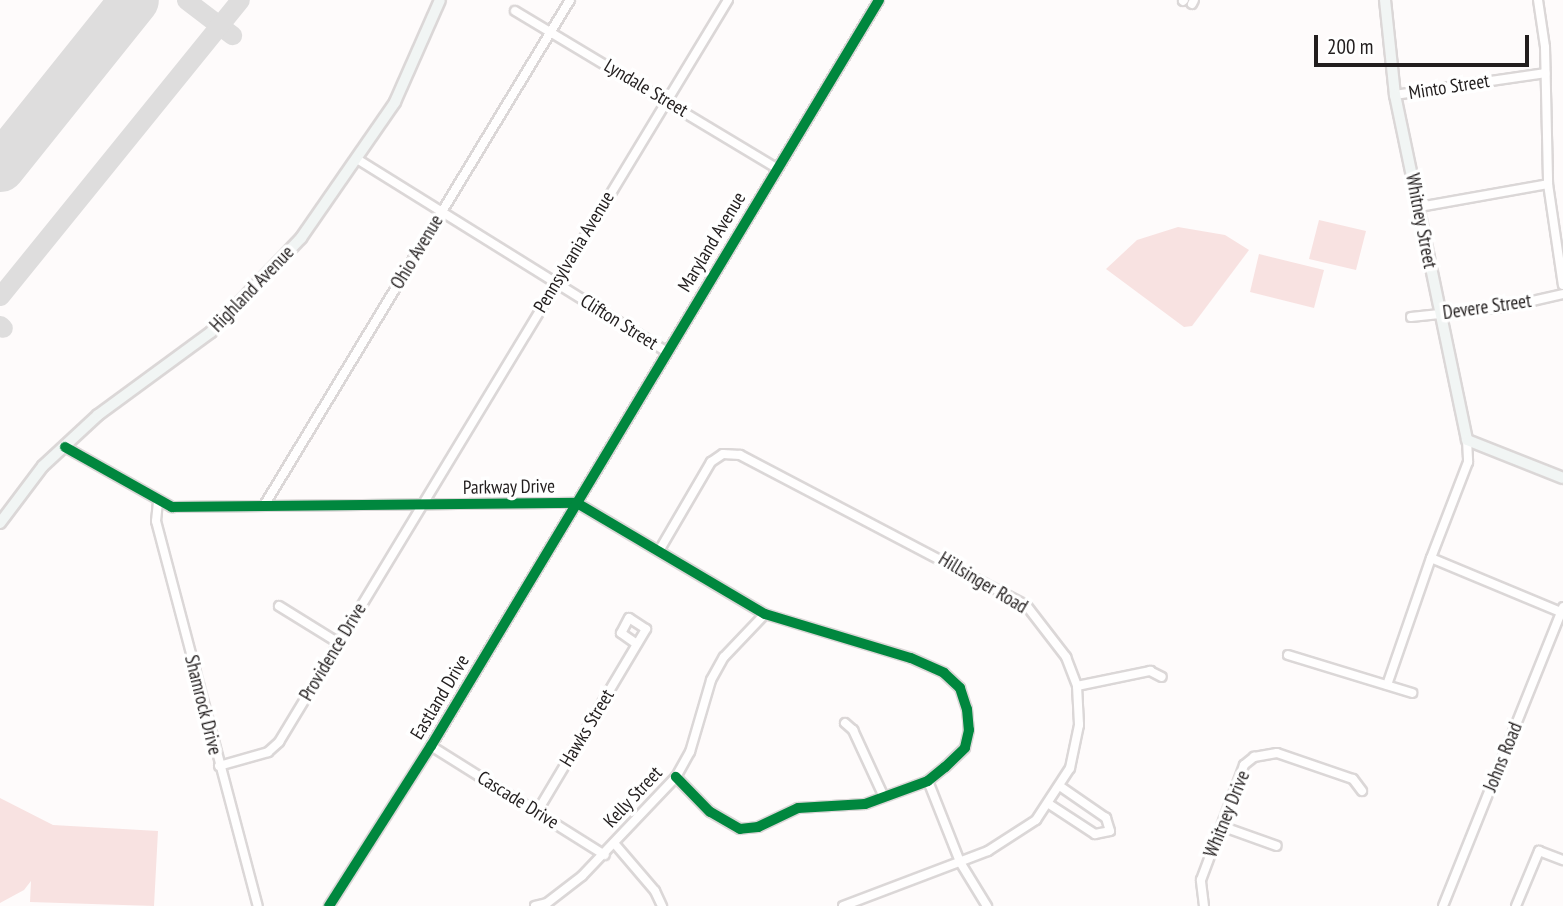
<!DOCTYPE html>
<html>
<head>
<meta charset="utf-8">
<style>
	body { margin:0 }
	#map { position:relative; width:1563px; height:906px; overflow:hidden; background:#fefbfb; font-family:"PT Sans Narrow",sans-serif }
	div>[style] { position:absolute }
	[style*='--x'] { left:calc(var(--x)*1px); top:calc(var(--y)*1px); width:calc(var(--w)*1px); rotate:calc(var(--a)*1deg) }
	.green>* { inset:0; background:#f8e2e1 }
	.taxiway>* { height:19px; margin:-9.5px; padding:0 9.5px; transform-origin:9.5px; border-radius:9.5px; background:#dedddd }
	.runway>* { height:49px; margin:-24.5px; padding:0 24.5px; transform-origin:24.5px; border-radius:24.5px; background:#dedddd }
	.roads { filter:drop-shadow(2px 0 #dbd7d7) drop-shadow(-2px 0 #dbd7d7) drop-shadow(0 2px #dbd7d7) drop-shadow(0 -2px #dbd7d7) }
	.street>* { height:8px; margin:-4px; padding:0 4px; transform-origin:4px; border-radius:4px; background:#fffefe }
	.secondary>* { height:10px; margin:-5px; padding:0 5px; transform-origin:5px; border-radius:5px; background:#f1f5f4 }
	.cycleway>* { height:10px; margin:-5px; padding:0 5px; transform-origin:5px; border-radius:5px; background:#00873e }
	span { translate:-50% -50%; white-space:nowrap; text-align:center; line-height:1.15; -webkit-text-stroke:7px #fff; paint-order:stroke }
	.street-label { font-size:19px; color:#221e1e }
	.scale { position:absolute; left:1314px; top:35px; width:215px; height:32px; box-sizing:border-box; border:4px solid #221e1e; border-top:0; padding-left:9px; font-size:21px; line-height:24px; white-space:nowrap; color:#221e1e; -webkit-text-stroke:5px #fff; paint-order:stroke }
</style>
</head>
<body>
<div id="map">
	<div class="green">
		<div style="clip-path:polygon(1319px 220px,1366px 231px,1356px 270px,1309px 259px)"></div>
		<div style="clip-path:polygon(1178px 227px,1225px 235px,1249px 250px,1192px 326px,1184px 327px,1106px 269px,1137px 240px)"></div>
		<div style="clip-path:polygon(1259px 254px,1324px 270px,1314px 308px,1250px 292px)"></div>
		<div style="clip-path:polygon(0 798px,53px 825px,158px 831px,154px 906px,30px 902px,31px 881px,24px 890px,0 903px)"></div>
	</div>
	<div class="taxiway">
		<div style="--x:186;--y:0;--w:58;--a:37.3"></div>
		<div style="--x:0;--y:296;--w:381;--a:-51"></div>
		<div style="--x:0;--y:325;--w:4;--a:45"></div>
	</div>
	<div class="runway">
		<div style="--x:0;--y:167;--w:214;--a:-51.3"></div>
	</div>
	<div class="roads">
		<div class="street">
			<div style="--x:1538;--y:0;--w:48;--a:81.5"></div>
			<div style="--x:1545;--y:47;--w:137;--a:88.7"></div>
			<div style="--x:1548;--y:184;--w:102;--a:81.6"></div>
			<div style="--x:1183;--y:1;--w:1;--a:-45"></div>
			<div style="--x:1192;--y:4;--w:4;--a:-63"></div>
			<div style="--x:515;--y:11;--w:305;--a:31"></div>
			<div style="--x:1395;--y:95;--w:152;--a:-8.3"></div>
			<div style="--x:357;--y:159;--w:365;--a:31.9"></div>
			<div style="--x:1419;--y:207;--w:131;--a:-10.1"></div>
			<div style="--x:1411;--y:317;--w:96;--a:-6"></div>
			<div style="--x:1506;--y:307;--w:58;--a:-12.8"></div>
			<div style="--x:1467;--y:440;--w:22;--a:87"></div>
			<div style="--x:1468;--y:462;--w:103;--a:111.1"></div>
			<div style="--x:1431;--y:558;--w:141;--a:22.6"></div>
			<div style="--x:65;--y:447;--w:123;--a:29.3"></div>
			<div style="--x:172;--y:507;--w:405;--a:-0.6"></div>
			<div style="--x:577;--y:503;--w:218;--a:30.6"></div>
			<div style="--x:765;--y:614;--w:152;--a:16.8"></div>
			<div style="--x:911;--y:658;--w:36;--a:24"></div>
			<div style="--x:944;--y:673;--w:22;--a:43"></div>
			<div style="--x:960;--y:688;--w:22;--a:72"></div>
			<div style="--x:967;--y:709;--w:21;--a:85"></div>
			<div style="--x:969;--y:730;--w:18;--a:103"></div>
			<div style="--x:965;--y:748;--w:28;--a:136"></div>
			<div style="--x:945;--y:767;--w:22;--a:141"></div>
			<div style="--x:928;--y:781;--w:67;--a:159.9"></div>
			<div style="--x:865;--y:804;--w:67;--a:176.6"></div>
			<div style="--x:798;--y:808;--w:44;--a:154.6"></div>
			<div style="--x:758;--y:827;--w:18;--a:174"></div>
			<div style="--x:740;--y:829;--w:34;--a:-150"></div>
			<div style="--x:710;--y:812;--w:49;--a:-134.2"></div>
			<div style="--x:158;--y:502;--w:19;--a:96"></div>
			<div style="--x:156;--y:521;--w:398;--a:75.2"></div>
			<div style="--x:265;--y:504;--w:589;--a:-58.82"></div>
			<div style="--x:659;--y:551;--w:103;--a:-59.7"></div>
			<div style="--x:711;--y:462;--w:14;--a:-34"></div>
			<div style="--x:723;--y:454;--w:17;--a:3"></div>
			<div style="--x:740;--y:455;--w:323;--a:27.7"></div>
			<div style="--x:1026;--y:605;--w:66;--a:52.4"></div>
			<div style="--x:1066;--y:657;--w:31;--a:69"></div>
			<div style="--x:1077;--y:686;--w:39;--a:87"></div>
			<div style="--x:1079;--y:725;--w:44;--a:101.8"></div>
			<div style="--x:1070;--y:768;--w:62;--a:123.2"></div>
			<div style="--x:1036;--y:820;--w:57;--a:147.1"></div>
			<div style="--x:988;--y:851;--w:155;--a:159.2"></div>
			<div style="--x:279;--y:606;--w:70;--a:31.7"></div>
			<div style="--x:1288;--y:655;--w:130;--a:17"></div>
			<div style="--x:1387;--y:685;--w:134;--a:-70.9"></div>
			<div style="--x:1077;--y:686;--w:75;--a:-11.6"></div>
			<div style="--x:1150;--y:671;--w:13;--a:27"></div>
			<div style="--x:845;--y:723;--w:11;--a:41"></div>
			<div style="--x:853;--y:730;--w:72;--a:65.2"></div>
			<div style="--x:431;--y:746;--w:205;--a:32.1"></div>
			<div style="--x:219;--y:766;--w:51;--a:-15.9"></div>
			<div style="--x:268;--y:752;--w:15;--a:-42"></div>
			<div style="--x:279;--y:742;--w:867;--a:-58.82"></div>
			<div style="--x:928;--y:781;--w:87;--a:68.4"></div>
			<div style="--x:960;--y:862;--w:52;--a:58.5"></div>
			<div style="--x:1049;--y:804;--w:55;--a:33.1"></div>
			<div style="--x:1095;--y:834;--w:15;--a:-11"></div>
			<div style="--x:1110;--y:831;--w:14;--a:-107"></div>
			<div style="--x:1106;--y:818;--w:55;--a:-145.4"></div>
			<div style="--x:537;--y:812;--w:213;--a:-59.2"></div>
			<div style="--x:646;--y:629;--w:20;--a:-147"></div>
			<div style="--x:629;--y:618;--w:17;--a:118"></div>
			<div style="--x:621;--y:633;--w:19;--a:35"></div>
			<div style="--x:1221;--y:826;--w:59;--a:19.7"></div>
			<div style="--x:614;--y:843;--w:63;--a:49.5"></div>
			<div style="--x:655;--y:891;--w:17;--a:65"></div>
			<div style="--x:329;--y:906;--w:190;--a:-57.5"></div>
			<div style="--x:431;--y:746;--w:870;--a:-59.01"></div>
			<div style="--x:535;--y:906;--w:12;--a:-14"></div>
			<div style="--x:547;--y:903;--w:44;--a:-37.6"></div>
			<div style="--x:582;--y:876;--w:137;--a:-46.5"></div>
			<div style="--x:676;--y:777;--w:29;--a:-61"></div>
			<div style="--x:690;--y:752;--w:75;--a:-73.7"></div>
			<div style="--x:711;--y:680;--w:26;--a:-61"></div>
			<div style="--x:724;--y:657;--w:59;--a:-46.4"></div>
			<div style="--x:1204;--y:906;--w:26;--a:-97"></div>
			<div style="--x:1201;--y:880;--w:123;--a:-69.5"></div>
			<div style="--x:1244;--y:765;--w:13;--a:-39"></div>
			<div style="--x:1254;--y:757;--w:23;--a:-10"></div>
			<div style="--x:1277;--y:753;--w:80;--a:18.9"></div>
			<div style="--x:1353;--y:779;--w:15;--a:53"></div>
			<div style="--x:1443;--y:906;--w:322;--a:-68.1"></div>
			<div style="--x:1516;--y:906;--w:60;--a:-67.3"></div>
			<div style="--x:1539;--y:851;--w:26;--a:21"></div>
		</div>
		<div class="secondary">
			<div style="--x:1385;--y:0;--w:96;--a:84"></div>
			<div style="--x:1395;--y:95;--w:352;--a:78.2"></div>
			<div style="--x:1467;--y:440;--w:103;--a:21.6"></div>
			<div style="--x:0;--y:523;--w:71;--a:-53"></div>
			<div style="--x:43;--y:466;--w:75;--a:-42.8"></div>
			<div style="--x:98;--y:415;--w:140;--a:-36.3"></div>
			<div style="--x:211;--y:332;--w:130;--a:-46.2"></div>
			<div style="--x:301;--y:238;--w:165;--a:-55.3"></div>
			<div style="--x:395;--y:102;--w:111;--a:-66.2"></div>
		</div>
	</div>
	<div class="cycleway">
		<div style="--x:65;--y:447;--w:123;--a:29.3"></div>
		<div style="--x:172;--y:507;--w:405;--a:-0.6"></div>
		<div style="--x:577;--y:503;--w:218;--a:30.6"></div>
		<div style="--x:765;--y:614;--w:152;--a:16.8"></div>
		<div style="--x:911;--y:658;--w:36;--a:24"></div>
		<div style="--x:944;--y:673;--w:22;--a:43"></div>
		<div style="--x:960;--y:688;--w:22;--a:72"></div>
		<div style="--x:967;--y:709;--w:21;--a:85"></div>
		<div style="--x:969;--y:730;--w:18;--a:103"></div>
		<div style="--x:965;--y:748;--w:28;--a:136"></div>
		<div style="--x:945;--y:767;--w:22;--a:141"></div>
		<div style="--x:928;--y:781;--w:67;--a:159.9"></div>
		<div style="--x:865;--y:804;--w:67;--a:176.6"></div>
		<div style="--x:798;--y:808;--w:44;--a:154.6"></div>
		<div style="--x:758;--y:827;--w:18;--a:174"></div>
		<div style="--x:740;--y:829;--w:34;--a:-150"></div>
		<div style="--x:710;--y:812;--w:49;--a:-134.2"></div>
		<div style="--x:329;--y:906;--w:190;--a:-57.5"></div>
		<div style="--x:431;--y:746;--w:870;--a:-59.01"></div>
	</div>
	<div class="street-label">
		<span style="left:1449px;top:87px;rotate:-9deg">Minto Street</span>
		<span style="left:646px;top:88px;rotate:31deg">Lyndale Street</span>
		<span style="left:1421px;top:221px;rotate:79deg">Whitney Street</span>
		<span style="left:712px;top:242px;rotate:-59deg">Maryland Avenue</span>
		<span style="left:417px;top:252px;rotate:-59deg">Ohio Avenue</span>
		<span style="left:574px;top:252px;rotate:-59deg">Pennsylvania Avenue</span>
		<span style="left:252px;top:289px;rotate:-46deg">Highland Avenue</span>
		<span style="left:1487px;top:307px;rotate:-8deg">Devere Street</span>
		<span style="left:619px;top:322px;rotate:32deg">Clifton Street</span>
		<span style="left:509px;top:487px;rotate:-1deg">Parkway Drive</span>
		<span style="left:983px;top:583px;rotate:31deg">Hillsinger Road</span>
		<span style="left:333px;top:652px;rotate:-59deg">Providence Drive</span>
		<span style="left:440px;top:697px;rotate:-59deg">Eastland Drive</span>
		<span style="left:203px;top:705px;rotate:76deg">Shamrock Drive</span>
		<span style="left:587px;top:728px;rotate:-59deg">Hawks Street</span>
		<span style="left:1503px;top:757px;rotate:-68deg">Johns Road</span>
		<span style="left:633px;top:797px;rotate:-47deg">Kelly Street</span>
		<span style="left:518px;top:800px;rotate:32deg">Cascade Drive</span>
		<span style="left:1227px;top:814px;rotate:-68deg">Whitney Drive</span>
	</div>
	<div class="scale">200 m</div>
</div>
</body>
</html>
